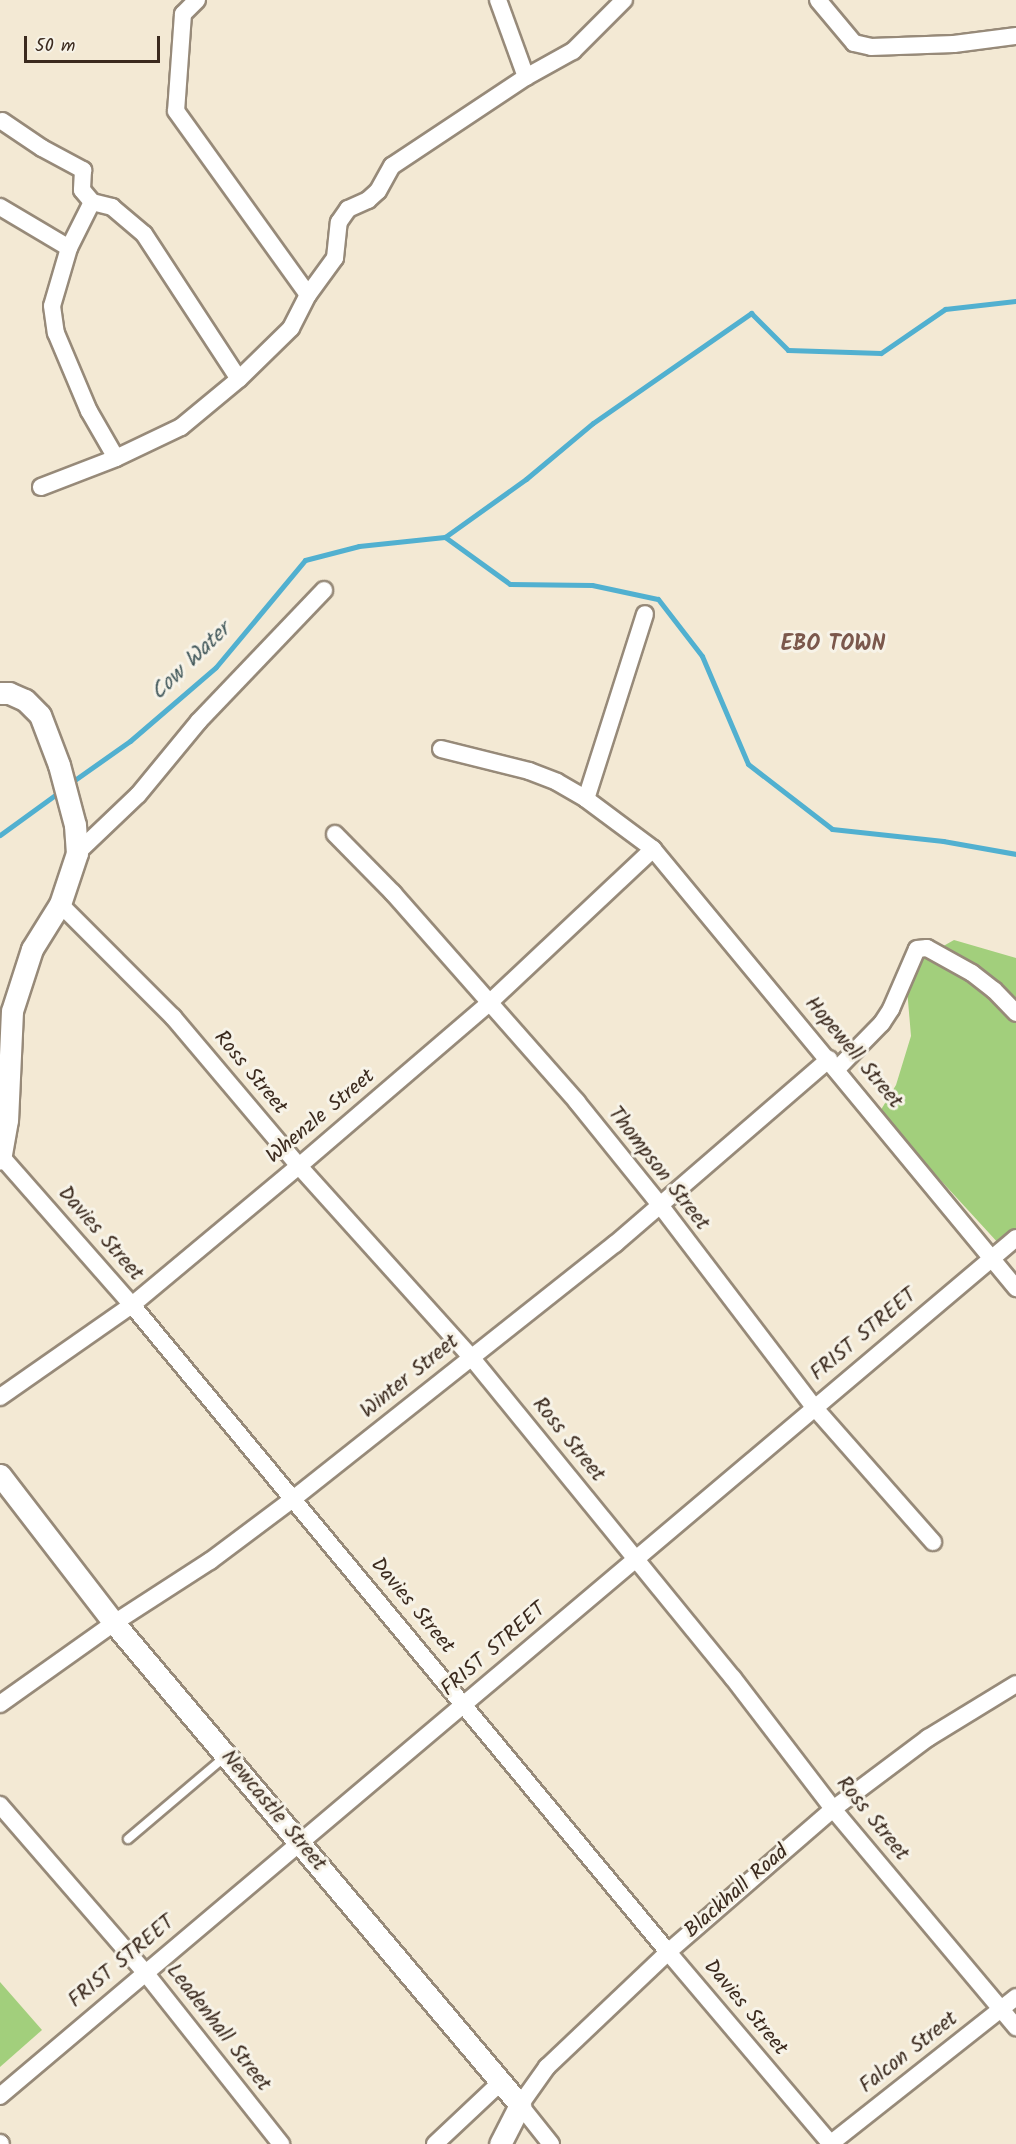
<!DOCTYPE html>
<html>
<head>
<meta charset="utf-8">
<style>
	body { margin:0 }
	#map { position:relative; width:1016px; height:2144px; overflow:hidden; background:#f3e9d4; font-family:Kalam,sans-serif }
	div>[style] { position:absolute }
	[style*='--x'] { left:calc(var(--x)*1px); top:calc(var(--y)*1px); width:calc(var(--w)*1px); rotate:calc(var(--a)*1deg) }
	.green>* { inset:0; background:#a2cf7c }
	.stream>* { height:5px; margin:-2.5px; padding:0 2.5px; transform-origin:2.5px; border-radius:2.5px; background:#51b0d0 }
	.roads { filter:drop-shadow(2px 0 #978a79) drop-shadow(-2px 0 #978a79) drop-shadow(0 2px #978a79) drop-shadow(0 -2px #978a79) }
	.service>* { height:8px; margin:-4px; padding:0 4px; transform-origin:4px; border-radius:4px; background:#fff }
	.minor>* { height:16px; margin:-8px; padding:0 8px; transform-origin:8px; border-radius:8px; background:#fff }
	.tertiary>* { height:21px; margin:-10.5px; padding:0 10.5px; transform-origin:10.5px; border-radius:10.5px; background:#fff }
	span { translate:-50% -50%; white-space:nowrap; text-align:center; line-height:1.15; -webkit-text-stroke:6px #f7f3e8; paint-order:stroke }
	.street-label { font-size:21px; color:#3b2a1e }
	.neighbourhood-label { font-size:22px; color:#7b584c; font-weight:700 }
	.water-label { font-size:22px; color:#43595c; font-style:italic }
	.scale { position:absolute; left:24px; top:36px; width:136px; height:27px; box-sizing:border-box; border:3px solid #3b2a1e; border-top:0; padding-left:8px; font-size:18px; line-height:21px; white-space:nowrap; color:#3b2a1e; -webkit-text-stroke:4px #f7f3e8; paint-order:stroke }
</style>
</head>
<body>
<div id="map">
	<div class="green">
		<div style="clip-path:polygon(954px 940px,1016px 958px,1016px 1233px,1000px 1245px,879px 1113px,896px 1085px,911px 1036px,907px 989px,924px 957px)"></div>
		<div style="clip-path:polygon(0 1982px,42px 2030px,0 2067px)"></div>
	</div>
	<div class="stream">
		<div style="--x:445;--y:537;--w:80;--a:35.9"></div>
		<div style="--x:510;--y:584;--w:82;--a:0.7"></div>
		<div style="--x:592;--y:585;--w:67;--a:12"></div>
		<div style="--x:658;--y:599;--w:72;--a:52.3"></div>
		<div style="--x:702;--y:656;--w:117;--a:66.9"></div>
		<div style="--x:748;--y:764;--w:106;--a:37.7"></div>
		<div style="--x:832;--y:829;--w:112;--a:6.2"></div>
		<div style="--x:943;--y:841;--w:74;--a:10.1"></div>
		<div style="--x:69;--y:784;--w:75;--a:-35.2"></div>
		<div style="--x:130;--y:741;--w:113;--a:-40.7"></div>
		<div style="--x:216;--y:667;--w:139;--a:-50.2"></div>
		<div style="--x:305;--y:560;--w:56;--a:-14.5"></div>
		<div style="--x:359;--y:546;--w:86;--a:-6"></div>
		<div style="--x:445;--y:537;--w:100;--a:-35.6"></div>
		<div style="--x:526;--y:479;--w:87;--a:-39.9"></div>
		<div style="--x:593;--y:423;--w:193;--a:-34.8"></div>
		<div style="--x:751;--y:313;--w:52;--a:45"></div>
		<div style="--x:788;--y:350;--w:93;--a:1.8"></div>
		<div style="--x:881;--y:353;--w:78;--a:-34.5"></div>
		<div style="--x:945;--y:309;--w:71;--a:-6.4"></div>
		<div style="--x:0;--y:835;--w:77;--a:-36"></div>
	</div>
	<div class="roads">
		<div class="service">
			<div style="--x:128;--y:1839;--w:128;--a:-40.3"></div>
		</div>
		<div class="minor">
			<div style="--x:197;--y:0;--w:20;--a:135"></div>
			<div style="--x:183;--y:14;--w:97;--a:94.1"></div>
			<div style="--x:176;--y:111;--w:226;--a:54.3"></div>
			<div style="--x:498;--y:0;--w:82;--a:70"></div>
			<div style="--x:818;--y:0;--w:56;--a:50.1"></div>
			<div style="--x:854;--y:43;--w:17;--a:13"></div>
			<div style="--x:871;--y:47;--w:83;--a:-2.1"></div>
			<div style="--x:954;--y:44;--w:63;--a:-7.4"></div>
			<div style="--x:2;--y:121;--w:48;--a:34"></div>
			<div style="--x:42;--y:148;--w:47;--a:28.2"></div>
			<div style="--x:83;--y:170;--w:20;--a:93"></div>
			<div style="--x:82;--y:190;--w:16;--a:50"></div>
			<div style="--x:92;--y:202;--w:51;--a:116.6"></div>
			<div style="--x:69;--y:248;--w:60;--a:106.3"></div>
			<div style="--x:52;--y:306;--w:27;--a:82"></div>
			<div style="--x:56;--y:333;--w:85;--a:67.1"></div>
			<div style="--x:89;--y:411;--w:54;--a:60.1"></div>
			<div style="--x:92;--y:202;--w:21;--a:14"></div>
			<div style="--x:112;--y:207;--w:42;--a:40.2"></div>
			<div style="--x:144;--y:234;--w:173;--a:56.8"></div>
			<div style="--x:0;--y:207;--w:80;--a:30.7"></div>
			<div style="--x:41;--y:487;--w:80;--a:-21.1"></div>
			<div style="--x:116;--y:458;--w:72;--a:-25.5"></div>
			<div style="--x:181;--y:427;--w:75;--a:-39.6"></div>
			<div style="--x:239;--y:379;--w:73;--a:-44.4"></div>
			<div style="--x:291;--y:328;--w:37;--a:-63"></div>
			<div style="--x:308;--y:295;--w:46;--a:-53.9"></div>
			<div style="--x:335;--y:258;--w:36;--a:-84"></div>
			<div style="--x:339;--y:222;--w:16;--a:-55"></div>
			<div style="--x:348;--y:209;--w:22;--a:-24"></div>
			<div style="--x:368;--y:200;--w:13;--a:-42"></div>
			<div style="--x:378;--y:191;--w:29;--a:-61"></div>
			<div style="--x:392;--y:166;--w:161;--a:-33.6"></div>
			<div style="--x:526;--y:77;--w:54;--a:-29"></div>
			<div style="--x:573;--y:51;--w:72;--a:-45"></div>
			<div style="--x:441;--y:749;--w:91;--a:14"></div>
			<div style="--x:529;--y:771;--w:30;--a:21"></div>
			<div style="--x:557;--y:782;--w:34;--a:30"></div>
			<div style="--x:586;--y:799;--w:84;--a:36.7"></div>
			<div style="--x:653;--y:849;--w:570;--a:50.41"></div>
			<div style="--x:586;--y:799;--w:194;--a:-72.3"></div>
			<div style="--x:335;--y:834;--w:83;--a:45.5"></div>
			<div style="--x:393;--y:893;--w:278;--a:48.6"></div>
			<div style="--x:577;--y:1102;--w:132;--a:51.1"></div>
			<div style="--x:660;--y:1205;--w:254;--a:52.7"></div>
			<div style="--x:814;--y:1407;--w:180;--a:48.6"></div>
			<div style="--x:77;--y:853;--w:84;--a:-43.6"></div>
			<div style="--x:138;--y:795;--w:96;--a:-50.5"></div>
			<div style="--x:199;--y:721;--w:181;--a:-46.3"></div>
			<div style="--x:60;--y:904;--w:160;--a:45"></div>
			<div style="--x:173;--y:1017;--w:195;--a:49.8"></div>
			<div style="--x:299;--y:1166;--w:257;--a:48"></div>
			<div style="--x:471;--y:1357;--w:414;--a:50.8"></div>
			<div style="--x:733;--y:1678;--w:165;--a:52.6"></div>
			<div style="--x:833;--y:1809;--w:285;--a:50"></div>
			<div style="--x:837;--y:1069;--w:64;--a:-45.6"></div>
			<div style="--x:882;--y:1023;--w:17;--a:-57"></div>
			<div style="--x:891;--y:1009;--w:65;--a:-66.6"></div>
			<div style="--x:917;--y:949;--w:10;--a:-6"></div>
			<div style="--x:927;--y:948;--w:51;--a:29.1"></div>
			<div style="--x:972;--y:973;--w:28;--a:38"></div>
			<div style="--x:994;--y:990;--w:32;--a:46"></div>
			<div style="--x:1;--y:1156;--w:198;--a:48.7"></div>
			<div style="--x:132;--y:1305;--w:840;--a:50.36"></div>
			<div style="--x:668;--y:1952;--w:252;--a:49.7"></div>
			<div style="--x:0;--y:1397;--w:161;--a:-34.9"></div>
			<div style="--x:132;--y:1305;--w:217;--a:-39.8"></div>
			<div style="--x:299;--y:1166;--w:249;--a:-40.6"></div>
			<div style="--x:488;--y:1004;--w:226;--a:-43.2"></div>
			<div style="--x:0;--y:1704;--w:140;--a:-35.4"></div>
			<div style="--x:114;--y:1623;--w:114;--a:-32.9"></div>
			<div style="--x:210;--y:1561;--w:104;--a:-36.8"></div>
			<div style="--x:293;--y:1499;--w:411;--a:-38.4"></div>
			<div style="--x:615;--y:1244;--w:283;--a:-40.8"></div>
			<div style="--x:0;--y:1805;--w:220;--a:49.1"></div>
			<div style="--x:144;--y:1971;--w:221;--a:51.6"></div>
			<div style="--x:0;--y:2096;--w:1330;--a:-40.18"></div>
			<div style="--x:0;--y:2143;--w:1;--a:45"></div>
			<div style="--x:435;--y:2144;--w:91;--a:-43.2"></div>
			<div style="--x:551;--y:2144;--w:50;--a:-128.5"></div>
			<div style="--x:520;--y:2105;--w:47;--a:-54.6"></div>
			<div style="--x:547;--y:2067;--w:167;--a:-43.5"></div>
			<div style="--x:668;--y:1952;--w:218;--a:-40.9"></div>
			<div style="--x:833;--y:1809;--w:119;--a:-36.8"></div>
			<div style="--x:928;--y:1738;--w:103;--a:-31.5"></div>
			<div style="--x:830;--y:2144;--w:237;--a:-38.3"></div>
		</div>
		<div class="tertiary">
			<div style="--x:0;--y:693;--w:9;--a:0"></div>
			<div style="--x:9;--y:693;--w:17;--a:24"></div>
			<div style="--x:25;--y:700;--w:21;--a:45"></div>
			<div style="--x:40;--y:715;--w:53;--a:69.2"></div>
			<div style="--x:59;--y:765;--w:62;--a:75.1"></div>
			<div style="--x:75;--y:825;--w:28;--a:86"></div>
			<div style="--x:77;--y:853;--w:54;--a:108.4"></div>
			<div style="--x:60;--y:904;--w:53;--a:121.9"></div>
			<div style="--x:32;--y:949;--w:65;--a:107.9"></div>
			<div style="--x:12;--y:1011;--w:109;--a:92.6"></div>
			<div style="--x:7;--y:1120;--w:39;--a:100"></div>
			<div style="--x:0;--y:1475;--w:187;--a:52.4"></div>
			<div style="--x:114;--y:1623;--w:630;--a:49.89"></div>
			<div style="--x:520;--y:2105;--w:44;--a:117.1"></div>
		</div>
	</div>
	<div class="street-label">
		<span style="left:853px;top:1053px;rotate:50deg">Hopewell Street</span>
		<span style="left:250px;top:1073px;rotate:50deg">Ross Street</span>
		<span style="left:321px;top:1117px;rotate:-40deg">Whenzle Street</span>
		<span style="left:658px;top:1169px;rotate:52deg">Thompson Street</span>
		<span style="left:100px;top:1234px;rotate:49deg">Davies Street</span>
		<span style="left:864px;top:1335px;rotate:-40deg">FRIST STREET</span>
		<span style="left:410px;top:1377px;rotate:-39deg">Winter Street</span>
		<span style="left:568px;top:1440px;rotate:51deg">Ross Street</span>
		<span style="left:412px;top:1606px;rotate:50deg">Davies Street</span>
		<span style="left:494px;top:1650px;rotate:-41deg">FRIST STREET</span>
		<span style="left:273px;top:1811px;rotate:50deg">Newcastle Street</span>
		<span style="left:872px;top:1819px;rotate:51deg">Ross Street</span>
		<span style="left:737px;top:1892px;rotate:-41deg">Blackhall Road</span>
		<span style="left:122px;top:1962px;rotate:-40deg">FRIST STREET</span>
		<span style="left:745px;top:2008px;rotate:50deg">Davies Street</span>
		<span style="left:218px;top:2028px;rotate:52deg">Leadenhall Street</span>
		<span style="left:909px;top:2053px;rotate:-38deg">Falcon Street</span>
	</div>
	<div class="neighbourhood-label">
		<span style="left:833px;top:645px">EBO TOWN</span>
	</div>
	<div class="water-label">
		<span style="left:191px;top:662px;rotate:-44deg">Cow Water</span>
	</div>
	<div class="scale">50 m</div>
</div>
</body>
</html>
